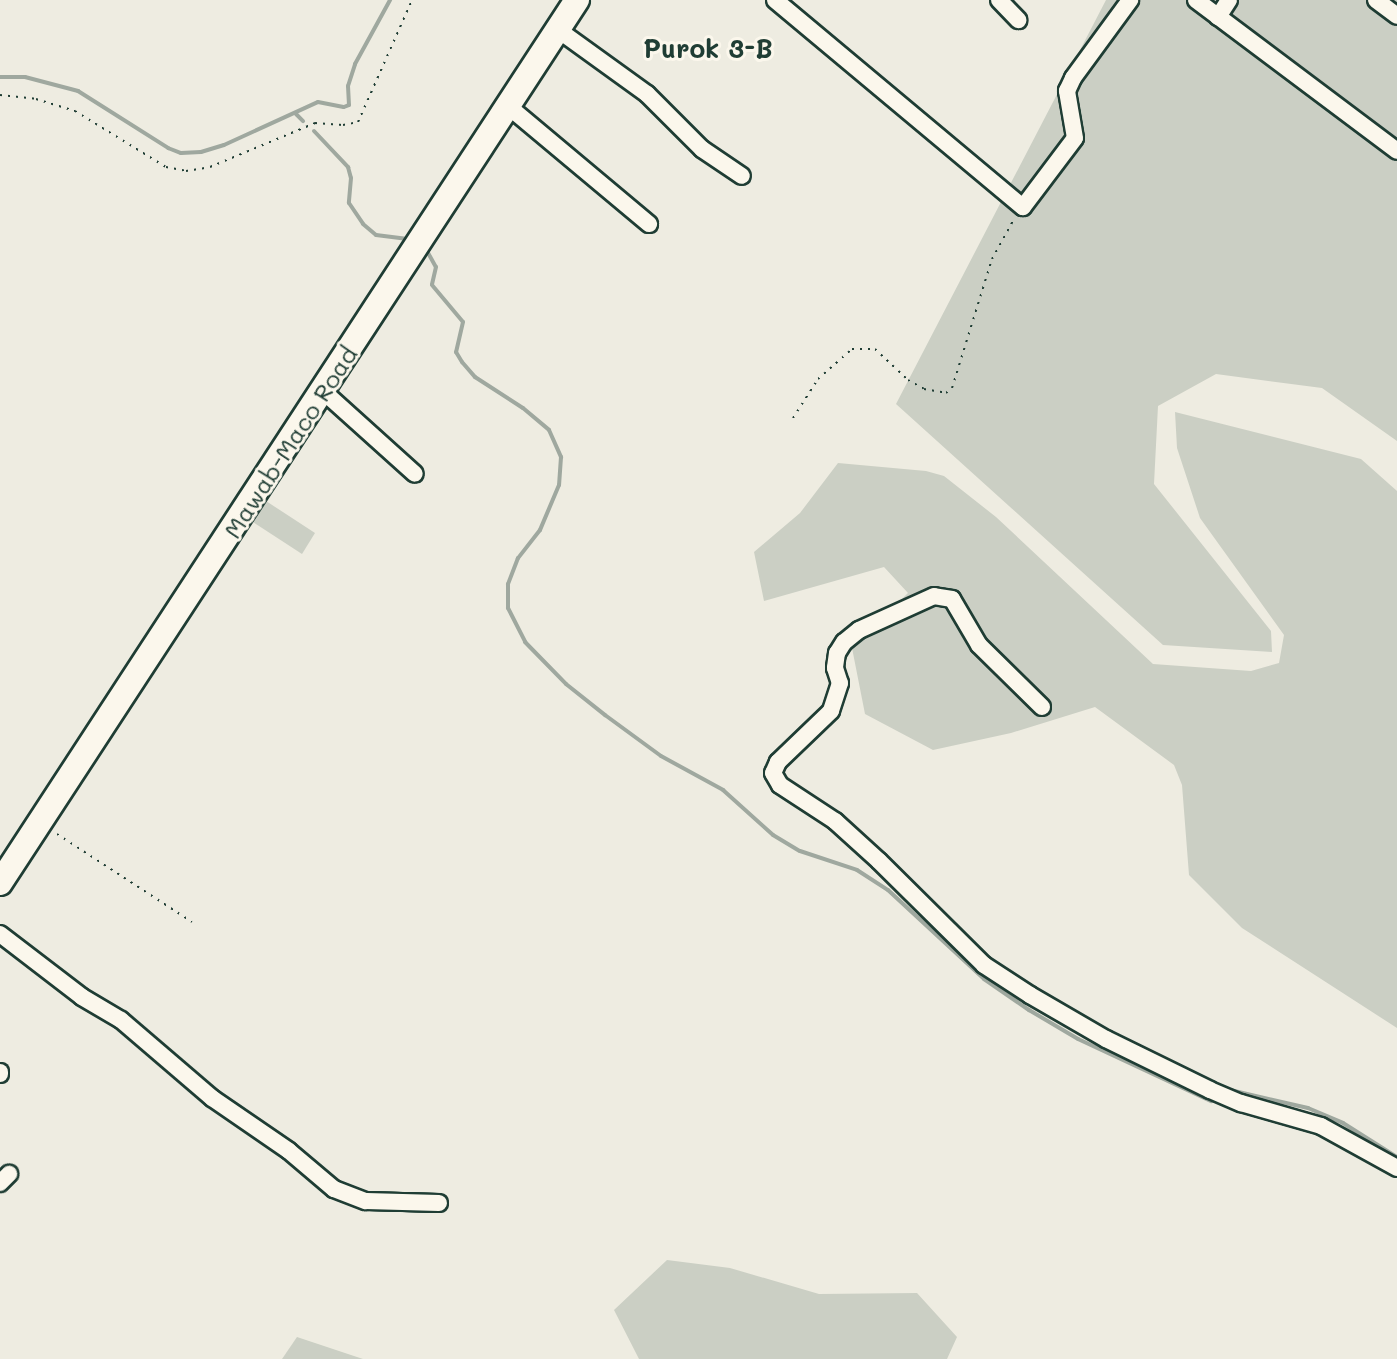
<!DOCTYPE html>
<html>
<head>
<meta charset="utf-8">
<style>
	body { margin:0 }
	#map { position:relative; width:1397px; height:1359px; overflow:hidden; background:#eeece1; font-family:Mali,sans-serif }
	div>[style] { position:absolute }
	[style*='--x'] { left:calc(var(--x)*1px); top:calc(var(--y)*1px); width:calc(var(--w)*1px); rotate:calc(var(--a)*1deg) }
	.green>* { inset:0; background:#cbcfc4 }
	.stream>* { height:4px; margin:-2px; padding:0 2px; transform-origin:2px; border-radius:2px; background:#9fa89f }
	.path>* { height:2px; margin-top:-1px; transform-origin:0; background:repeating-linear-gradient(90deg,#1f3d34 0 2px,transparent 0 8px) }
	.roads { filter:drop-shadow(2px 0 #1f3d34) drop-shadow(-2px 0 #1f3d34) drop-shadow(0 2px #1f3d34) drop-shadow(0 -2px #1f3d34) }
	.street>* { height:16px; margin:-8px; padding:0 8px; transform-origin:8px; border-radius:8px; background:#fbf7ec }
	.primary>* { height:24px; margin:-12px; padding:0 12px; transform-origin:12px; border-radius:12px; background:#fbf7ec }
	span { translate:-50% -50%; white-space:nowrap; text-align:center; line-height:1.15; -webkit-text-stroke:6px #fbf7ec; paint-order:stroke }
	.street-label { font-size:24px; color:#1f3d34 }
	.neighbourhood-label { font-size:26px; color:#1f3d34; font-weight:700 }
</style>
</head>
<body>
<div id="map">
	<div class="green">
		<div style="clip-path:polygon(1106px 0,1397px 0,1397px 441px,1322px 388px,1216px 374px,1158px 406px,1154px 484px,1271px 631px,1272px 652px,1163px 645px,896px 404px)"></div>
		<div style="clip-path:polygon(1175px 412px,1361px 459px,1397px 491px,1397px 1028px,1242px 928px,1189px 875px,1182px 785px,1174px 765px,1095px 707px,1011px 733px,933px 750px,865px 714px,852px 648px,908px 593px,884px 567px,764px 601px,754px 552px,800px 513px,838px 463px,926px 471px,944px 476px,996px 517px,1153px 664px,1251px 671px,1279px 663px,1284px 635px,1200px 518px,1177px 448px)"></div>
		<div style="clip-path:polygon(266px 501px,315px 533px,302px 554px,253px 522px)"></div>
		<div style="clip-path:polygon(667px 1260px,730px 1268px,819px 1294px,917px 1293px,957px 1337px,947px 1359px,639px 1359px,614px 1310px)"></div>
		<div style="clip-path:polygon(297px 1337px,363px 1359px,282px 1359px)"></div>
	</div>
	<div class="stream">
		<div style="--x:0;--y:77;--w:25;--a:0"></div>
		<div style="--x:25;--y:77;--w:55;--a:14.8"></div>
		<div style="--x:78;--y:91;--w:107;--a:32.3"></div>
		<div style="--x:168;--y:148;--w:14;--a:21"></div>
		<div style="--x:181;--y:153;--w:20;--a:-3"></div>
		<div style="--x:201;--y:152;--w:24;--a:-17"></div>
		<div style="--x:224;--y:145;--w:103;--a:-24.6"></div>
		<div style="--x:318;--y:102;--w:26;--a:11"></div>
		<div style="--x:344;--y:107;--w:5;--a:-22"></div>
		<div style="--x:349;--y:105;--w:19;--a:-93"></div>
		<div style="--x:348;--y:86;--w:23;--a:-72"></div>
		<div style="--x:355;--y:64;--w:73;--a:-61.3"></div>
		<div style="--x:296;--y:114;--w:10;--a:45"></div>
		<div style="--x:314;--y:131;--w:50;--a:46.6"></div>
		<div style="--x:348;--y:167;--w:11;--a:75"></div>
		<div style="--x:351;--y:178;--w:25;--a:95"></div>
		<div style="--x:349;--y:203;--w:25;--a:56"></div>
		<div style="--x:363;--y:224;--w:17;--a:40"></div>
		<div style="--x:376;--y:235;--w:32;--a:7"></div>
		<div style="--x:427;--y:251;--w:18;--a:61"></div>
		<div style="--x:436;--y:267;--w:18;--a:103"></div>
		<div style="--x:432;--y:285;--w:48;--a:50"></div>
		<div style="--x:463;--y:322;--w:31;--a:103"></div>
		<div style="--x:456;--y:352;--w:12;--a:59"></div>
		<div style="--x:462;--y:362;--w:20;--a:49"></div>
		<div style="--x:475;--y:377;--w:57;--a:32.9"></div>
		<div style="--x:523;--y:408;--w:34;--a:40"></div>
		<div style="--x:549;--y:430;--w:30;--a:66"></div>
		<div style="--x:561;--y:457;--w:28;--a:94"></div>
		<div style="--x:559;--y:485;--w:49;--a:112.9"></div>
		<div style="--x:540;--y:530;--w:36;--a:128"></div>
		<div style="--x:518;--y:558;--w:28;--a:111"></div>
		<div style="--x:508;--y:584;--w:24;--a:90"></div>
		<div style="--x:508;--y:608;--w:38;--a:63"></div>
		<div style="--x:525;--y:642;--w:59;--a:45.7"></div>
		<div style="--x:566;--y:684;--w:50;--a:38.5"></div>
		<div style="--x:605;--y:715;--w:69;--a:36.2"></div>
		<div style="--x:661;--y:756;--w:71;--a:28.7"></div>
		<div style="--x:723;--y:790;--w:67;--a:42"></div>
		<div style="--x:773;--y:835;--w:31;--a:31"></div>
		<div style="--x:800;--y:851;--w:60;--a:18.4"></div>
		<div style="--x:857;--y:870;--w:37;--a:33"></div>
		<div style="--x:888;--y:890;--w:131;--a:42.8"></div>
		<div style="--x:984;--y:979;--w:55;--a:34.6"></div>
		<div style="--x:1029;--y:1010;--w:57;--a:30.6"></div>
		<div style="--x:1078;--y:1039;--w:147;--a:25"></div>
		<div style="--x:1230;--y:1090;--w:80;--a:13"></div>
		<div style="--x:1308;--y:1108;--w:38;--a:23"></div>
		<div style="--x:1343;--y:1123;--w:64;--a:32.2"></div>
	</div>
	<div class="path">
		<div style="--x:0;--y:95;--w:36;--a:6"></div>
		<div style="--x:36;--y:99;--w:41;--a:17.1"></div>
		<div style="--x:75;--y:111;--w:107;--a:31.6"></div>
		<div style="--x:166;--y:167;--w:20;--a:11"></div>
		<div style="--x:186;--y:171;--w:24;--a:-9"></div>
		<div style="--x:210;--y:167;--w:114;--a:-22.7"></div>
		<div style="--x:315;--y:123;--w:28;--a:4"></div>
		<div style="--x:343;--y:125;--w:15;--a:-11"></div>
		<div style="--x:358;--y:122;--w:133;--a:-66.1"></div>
		<div style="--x:793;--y:418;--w:46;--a:-57.3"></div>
		<div style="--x:818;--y:379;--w:45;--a:-41.4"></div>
		<div style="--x:852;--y:349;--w:23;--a:0"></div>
		<div style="--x:875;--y:349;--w:45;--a:43.2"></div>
		<div style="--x:908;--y:380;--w:18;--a:29"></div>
		<div style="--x:924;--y:389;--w:22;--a:10"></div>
		<div style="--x:946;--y:393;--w:8;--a:-40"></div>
		<div style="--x:952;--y:388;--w:135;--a:-72.8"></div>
		<div style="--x:992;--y:259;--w:46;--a:-61.2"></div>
		<div style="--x:57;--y:834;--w:161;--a:33.1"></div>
	</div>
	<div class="roads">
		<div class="street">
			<div style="--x:775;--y:0;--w:323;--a:39.9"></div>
			<div style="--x:1023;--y:207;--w:86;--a:-53"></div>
			<div style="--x:1075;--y:138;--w:48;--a:-99.7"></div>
			<div style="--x:1067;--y:91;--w:14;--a:-65"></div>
			<div style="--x:1073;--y:78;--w:97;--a:-53.8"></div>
			<div style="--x:999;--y:0;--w:28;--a:46"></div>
			<div style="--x:1196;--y:0;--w:251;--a:36.9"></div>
			<div style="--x:1376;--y:0;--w:26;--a:37"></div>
			<div style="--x:1218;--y:17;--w:20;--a:-57"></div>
			<div style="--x:557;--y:29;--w:111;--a:35.8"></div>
			<div style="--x:647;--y:94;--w:78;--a:45"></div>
			<div style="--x:702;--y:149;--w:48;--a:34"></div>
			<div style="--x:508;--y:106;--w:184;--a:39.9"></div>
			<div style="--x:324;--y:392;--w:122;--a:42"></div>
			<div style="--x:1042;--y:707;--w:88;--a:-135.5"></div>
			<div style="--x:979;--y:645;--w:53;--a:-120.4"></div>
			<div style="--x:952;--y:599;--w:18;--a:-171"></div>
			<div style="--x:934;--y:596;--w:82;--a:155.6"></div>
			<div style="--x:859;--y:630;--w:19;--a:141"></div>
			<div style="--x:844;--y:642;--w:13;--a:122"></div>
			<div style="--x:837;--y:653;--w:15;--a:98"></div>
			<div style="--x:835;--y:668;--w:16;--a:72"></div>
			<div style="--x:840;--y:683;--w:29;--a:108"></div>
			<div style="--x:831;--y:711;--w:74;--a:136.1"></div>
			<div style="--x:778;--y:762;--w:12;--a:114"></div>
			<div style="--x:773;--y:773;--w:14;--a:60"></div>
			<div style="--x:780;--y:785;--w:66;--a:33.2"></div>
			<div style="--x:835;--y:821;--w:59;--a:42.3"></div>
			<div style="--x:879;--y:861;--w:148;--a:44.7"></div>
			<div style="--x:984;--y:965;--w:55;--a:33.1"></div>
			<div style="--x:1030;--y:995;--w:88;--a:30.1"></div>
			<div style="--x:1106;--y:1039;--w:116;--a:26.1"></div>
			<div style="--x:1210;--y:1090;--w:34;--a:23"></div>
			<div style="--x:1241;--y:1103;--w:83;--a:16"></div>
			<div style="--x:1321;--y:1126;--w:87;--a:28.9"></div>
			<div style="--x:0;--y:934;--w:103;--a:37.5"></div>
			<div style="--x:82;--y:997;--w:45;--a:30.5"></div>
			<div style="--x:121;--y:1020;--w:120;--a:40.6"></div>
			<div style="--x:212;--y:1098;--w:93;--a:34.5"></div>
			<div style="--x:289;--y:1151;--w:59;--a:40.2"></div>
			<div style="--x:334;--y:1189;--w:34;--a:21"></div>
			<div style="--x:366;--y:1201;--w:73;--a:1.6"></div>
			<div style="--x:0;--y:1072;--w:2;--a:90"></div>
			<div style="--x:0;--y:1183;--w:13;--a:-45"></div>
		</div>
		<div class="primary">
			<div style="--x:0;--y:883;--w:1055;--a:-56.84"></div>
		</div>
	</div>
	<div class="street-label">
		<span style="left:290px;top:442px;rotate:-57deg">Mawab-Maco Road</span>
	</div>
	<div class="neighbourhood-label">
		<span style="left:708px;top:49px">Purok 3-B</span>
	</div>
</div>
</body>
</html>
